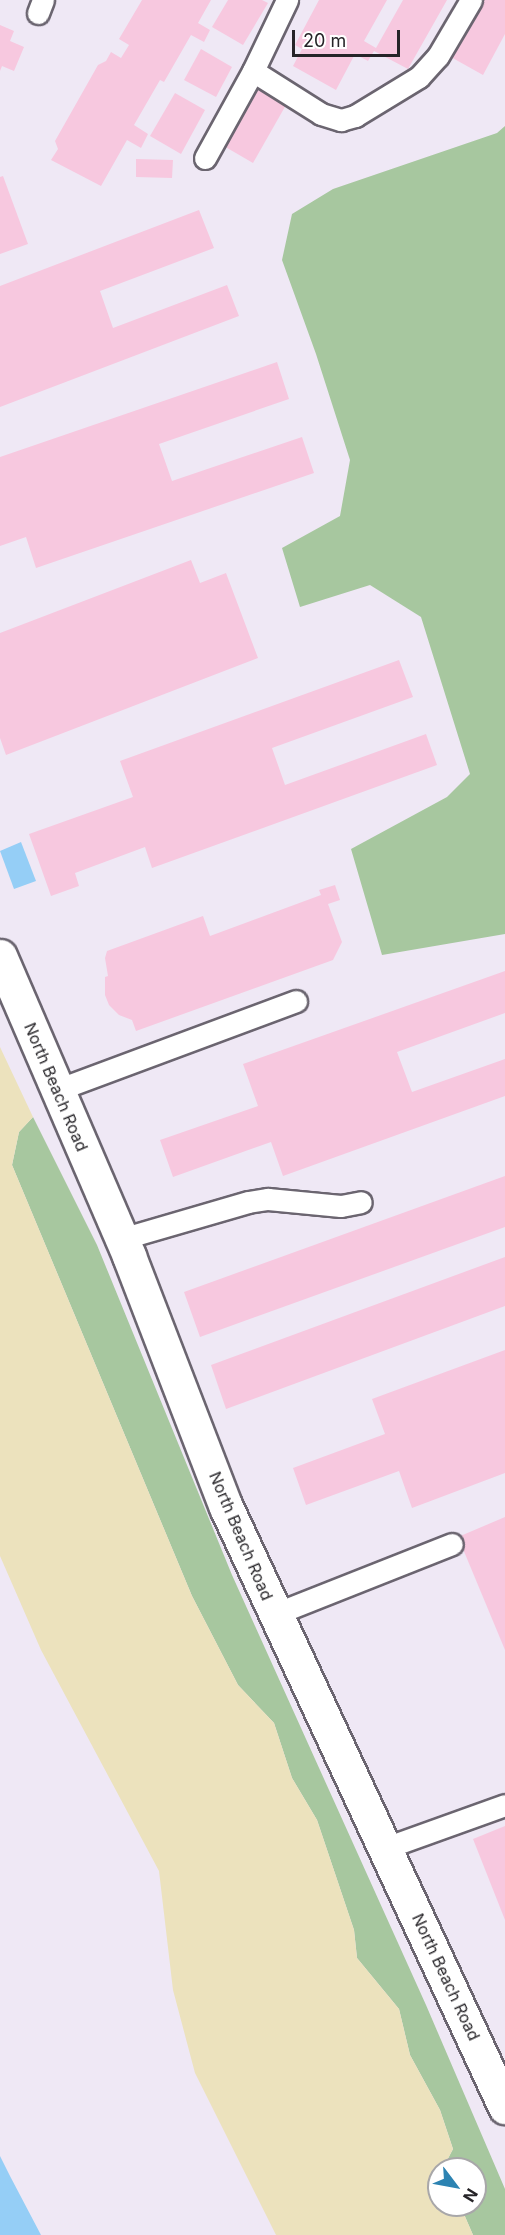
<!DOCTYPE html>
<html>
<head>
<meta charset="utf-8">
<style>
	body { margin:0 }
	#map { position:relative; width:505px; height:2235px; overflow:hidden; background:#efe8f5; font-family:Inter,sans-serif }
	div>[style] { position:absolute }
	[style*='--x'] { left:calc(var(--x)*1px); top:calc(var(--y)*1px); width:calc(var(--w)*1px); rotate:calc(var(--a)*1deg) }
	.green>* { inset:0; background:#a7c79f }
	.sand>* { inset:0; background:#ece2bd }
	.water>* { inset:0; background:#95cef6 }
	.building>* { inset:0; background:#f7c8df }
	.roads { filter:drop-shadow(2px 0 #6b6570) drop-shadow(-2px 0 #6b6570) drop-shadow(0 2px #6b6570) drop-shadow(0 -2px #6b6570) }
	.service>* { height:21px; margin:-10.5px; padding:0 10.5px; transform-origin:10.5px; border-radius:10.5px; background:#fff }
	.minor>* { height:33px; margin:-16.5px; padding:0 16.5px; transform-origin:16.5px; border-radius:16.5px; background:#fff }
	span { translate:-50% -50%; white-space:nowrap; text-align:center; line-height:1.15; -webkit-text-stroke:4.5px #fff; paint-order:stroke }
	.street-label { font-size:16px; color:#262428 }
	.north { position:absolute; left:427px; top:2157px; width:60px; height:60px; box-sizing:border-box; background:#fff; border:2px solid #a8a7a9; border-radius:50%; rotate:122deg; font-size:16px; font-weight:700; line-height:24px; text-align:center; color:#262428 }
	.north::after { content:''; display:block; margin:auto; width:21px; height:27px; background:#2c83b2; clip-path:polygon(50% 0,100% 100%,50% 72%,0 100%) }
	.scale { position:absolute; left:292px; top:30px; width:108px; height:27px; box-sizing:border-box; border:3px solid #262428; border-top:0; padding-left:8px; font-size:18px; line-height:21px; white-space:nowrap; color:#262428; -webkit-text-stroke:4px #fff; paint-order:stroke }
</style>
</head>
<body>
<div id="map">
	<div class="green">
		<div style="clip-path:polygon(505px 126px,505px 934px,382px 955px,351px 849px,447px 797px,470px 774px,421px 617px,370px 585px,300px 607px,282px 548px,340px 516px,350px 460px,316px 354px,282px 260px,292px 214px,333px 189px,497px 133px)"></div>
		<div style="clip-path:polygon(33px 1117px,97px 1245px,232px 1575px,426px 2005px,505px 2189px,505px 2235px,473px 2235px,460px 2205px,475px 2205px,475px 2169px,445px 2169px,444px 2166px,453px 2149px,440px 2110px,410px 2055px,399px 2009px,357px 1958px,354px 1930px,317px 1820px,292px 1778px,274px 1723px,238px 1685px,192px 1596px,12px 1165px,19px 1132px)"></div>
	</div>
	<div class="sand">
		<div style="clip-path:polygon(0 1047px,33px 1117px,19px 1132px,12px 1165px,192px 1596px,238px 1685px,274px 1723px,292px 1778px,317px 1820px,354px 1930px,357px 1958px,399px 2009px,410px 2055px,440px 2110px,453px 2149px,444px 2166px,445px 2169px,439px 2169px,439px 2205px,460px 2205px,473px 2235px,276px 2235px,195px 2073px,173px 1990px,159px 1871px,41px 1650px,0 1556px)"></div>
	</div>
	<div class="water">
		<div style="clip-path:polygon(21px 842px,36px 881px,14px 889px,0 851px)"></div>
		<div style="clip-path:polygon(0 2156px,10px 2176px,41px 2235px,0 2235px)"></div>
	</div>
	<div class="building">
		<div style="clip-path:polygon(142px 0,211px 0,198px 23px,210px 30px,204px 42px,191px 35px,164px 82px,160px 80px,134px 125px,148px 134px,141px 148px,127px 140px,101px 186px,51px 160px,58px 149px,55px 141px,98px 65px,106px 61px,111px 52px,121px 58px,129px 45px,119px 39px)"></div>
		<div style="clip-path:polygon(228px 0,262px 0,268px 3px,243px 45px,212px 27px)"></div>
		<div style="clip-path:polygon(319px 0,387px 0,364px 41px,376px 48px,403px 0,447px 0,408px 69px,374px 51px,368px 61px,355px 54px,336px 90px,293px 66px,302px 49px,295px 45px)"></div>
		<div style="clip-path:polygon(480px 0,505px 0,505px 34px,483px 75px,449px 56px)"></div>
		<div style="clip-path:polygon(0 25px,14px 31px,10px 41px,24px 47px,14px 71px,2px 66px,0 71px)"></div>
		<div style="clip-path:polygon(201px 49px,232px 67px,216px 97px,184px 80px)"></div>
		<div style="clip-path:polygon(254px 87px,286px 105px,253px 163px,222px 145px)"></div>
		<div style="clip-path:polygon(175px 93px,205px 110px,181px 154px,150px 136px)"></div>
		<div style="clip-path:polygon(136px 159px,173px 160px,172px 178px,136px 177px)"></div>
		<div style="clip-path:polygon(3px 176px,28px 244px,0 254px,0 177px)"></div>
		<div style="clip-path:polygon(199px 210px,214px 248px,100px 291px,113px 328px,227px 285px,239px 316px,0 407px,0 286px)"></div>
		<div style="clip-path:polygon(277px 362px,289px 399px,159px 444px,172px 481px,302px 437px,314px 473px,36px 568px,26px 537px,0 546px,0 457px)"></div>
		<div style="clip-path:polygon(191px 560px,200px 583px,226px 573px,258px 658px,6px 755px,0 738px,0 633px)"></div>
		<div style="clip-path:polygon(399px 660px,413px 697px,272px 748px,285px 785px,426px 734px,437px 765px,152px 868px,145px 847px,75px 873px,79px 886px,51px 896px,29px 834px,133px 797px,120px 761px)"></div>
		<div style="clip-path:polygon(335px 885px,340px 900px,328px 904px,342px 942px,333px 960px,136px 1031px,132px 1020px,119px 1015px,109px 1005px,105px 995px,105px 977px,108px 976px,105px 958px,107px 951px,203px 916px,210px 936px,321px 895px,319px 890px)"></div>
		<div style="clip-path:polygon(505px 971px,505px 1013px,397px 1052px,412px 1092px,505px 1059px,505px 1096px,283px 1176px,271px 1142px,173px 1177px,160px 1140px,258px 1106px,243px 1064px)"></div>
		<div style="clip-path:polygon(505px 1176px,505px 1227px,200px 1337px,184px 1292px)"></div>
		<div style="clip-path:polygon(505px 1257px,505px 1306px,226px 1409px,211px 1365px)"></div>
		<div style="clip-path:polygon(505px 1350px,505px 1473px,412px 1508px,399px 1471px,306px 1505px,293px 1468px,385px 1434px,372px 1399px)"></div>
		<div style="clip-path:polygon(505px 1517px,505px 1650px,458px 1537px)"></div>
		<div style="clip-path:polygon(505px 1826px,505px 1920px,473px 1839px)"></div>
	</div>
	<div class="roads">
		<div class="service">
			<div style="--x:38;--y:13;--w:14;--a:-69"></div>
			<div style="--x:253;--y:71;--w:80;--a:32.3"></div>
			<div style="--x:321;--y:114;--w:21;--a:17"></div>
			<div style="--x:341;--y:120;--w:15;--a:-16"></div>
			<div style="--x:355;--y:116;--w:75;--a:-31.4"></div>
			<div style="--x:419;--y:77;--w:28;--a:-48"></div>
			<div style="--x:438;--y:56;--w:65;--a:-59.5"></div>
			<div style="--x:205;--y:158;--w:99;--a:-61.1"></div>
			<div style="--x:253;--y:71;--w:79;--a:-64.4"></div>
			<div style="--x:57;--y:1090;--w:255;--a:-20.4"></div>
			<div style="--x:121;--y:1239;--w:132;--a:-16.2"></div>
			<div style="--x:248;--y:1202;--w:20;--a:-9"></div>
			<div style="--x:268;--y:1199;--w:73;--a:5.5"></div>
			<div style="--x:341;--y:1206;--w:20;--a:-11"></div>
			<div style="--x:275;--y:1614;--w:190;--a:-21.6"></div>
			<div style="--x:385;--y:1848;--w:127;--a:-19.7"></div>
		</div>
		<div class="minor">
			<div style="--x:0;--y:956;--w:327;--a:66.7"></div>
			<div style="--x:129;--y:1256;--w:269;--a:68.9"></div>
			<div style="--x:226;--y:1507;--w:662;--a:65.06"></div>
		</div>
	</div>
	<div class="street-label">
		<span style="left:56px;top:1087px;rotate:67deg">North Beach Road</span>
		<span style="left:241px;top:1536px;rotate:67deg">North Beach Road</span>
		<span style="left:446px;top:1977px;rotate:65deg">North Beach Road</span>
	</div>
	<div class="north">N</div>
	<div class="scale">20 m</div>
</div>
</body>
</html>
